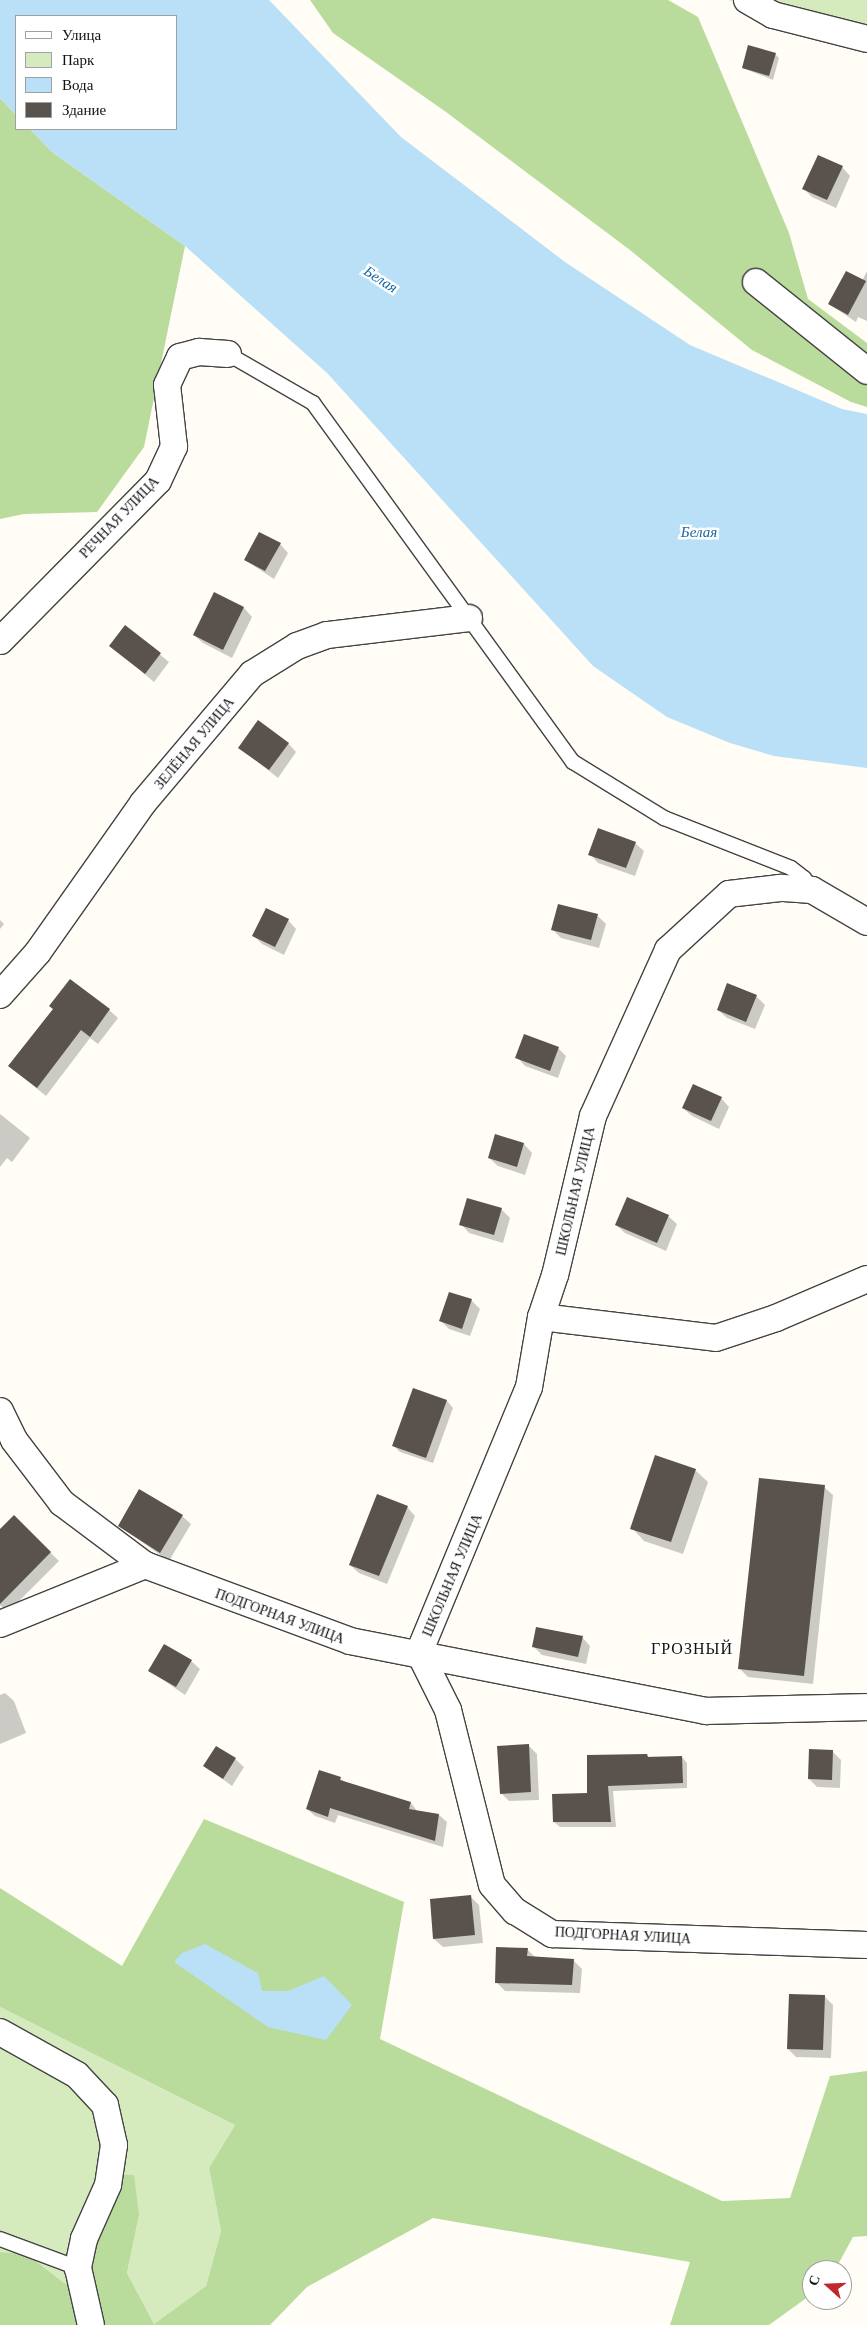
<!DOCTYPE html>
<html>
<head>
<meta charset="utf-8">
<style>
	body { margin:0 }
	#map { position:relative; width:867px; height:2325px; overflow:hidden; background:#fffdf5; font-family:"Libre Baskerville",serif }
	div>[style] { position:absolute }
	[style*='--x'] { left:calc(var(--x)*1px); top:calc(var(--y)*1px); width:calc(var(--w)*1px); rotate:calc(var(--a)*1deg) }
	.green>* { inset:0; background:#d5ebbd }
	.forest>* { inset:0; background:#b9dc9c }
	.water>* { inset:0; background:#b9e0f7 }
	.shadow>* { inset:0; background:#0003 }
	.building>* { inset:0; background:#5a524d }
	.roads { filter:drop-shadow(1px 0 #444) drop-shadow(-1px 0 #444) drop-shadow(0 1px #444) drop-shadow(0 -1px #444) }
	.service>* { height:14px; margin:-7px; padding:0 7px; transform-origin:7px; border-radius:7px; background:#fff }
	.minor>* { height:26px; margin:-13px; padding:0 13px; transform-origin:13px; border-radius:13px; background:#fff }
	span { translate:-50% -50%; white-space:nowrap; text-align:center; line-height:1.15; -webkit-text-stroke:5px #fff; paint-order:stroke }
	.street-label { font-size:14px; color:#111 }
	.water-label { font-size:15px; color:#1768a6; font-style:italic }
	.quarter-label { font-size:16px; color:#111; letter-spacing:1px }
	.legend { position:absolute; left:15px; top:15px; width:162px; height:115px; box-sizing:border-box; background:#fff; border:1px solid #a0a0a0; margin:0; padding:6px 9px; list-style:none; font-size:15px; color:#111 }
	.legend li { display:flex; align-items:center; gap:10px; height:25px }
	.legend b { width:25px; border:1px solid #a0a0a0 }
	.north { position:absolute; left:802px; top:2260px; width:50px; height:50px; box-sizing:border-box; background:#fff; border:1px solid #a0a0a0; border-radius:50%; rotate:290deg; font-size:14px; font-weight:700; line-height:20px; text-align:center; color:#111 }
	.north::after { content:''; display:block; margin:auto; width:18px; height:22px; background:#c4262e; clip-path:polygon(50% 0,100% 100%,50% 72%,0 100%) }
</style>
</head>
<body>
<div id="map">
	<div class="green">
		<div style="clip-path:polygon(729px 0,867px 0,867px 47px,766px 22px)"></div>
		<div style="clip-path:polygon(0 2007px,235px 2125px,209px 2168px,221px 2231px,206px 2286px,154px 2324px,127px 2273px,139px 2215px,91px 2289px,64px 2283px,27px 2254px,0 2252px)"></div>
	</div>
	<div class="forest">
		<div style="clip-path:polygon(310px 0,668px 0,698px 17px,789px 233px,808px 299px,867px 343px,867px 407px,851px 402px,752px 350px,630px 250px,446px 112px,333px 33px)"></div>
		<div style="clip-path:polygon(0 98px,16px 115px,16px 129px,30px 129px,52px 152px,185px 246px,144px 447px,97px 512px,24px 514px,0 519px)"></div>
		<div style="clip-path:polygon(204px 1819px,404px 1902px,380px 2039px,722px 2201px,790px 2198px,830px 2076px,867px 2071px,867px 2236px,853px 2237px,835px 2270px,812px 2270px,812px 2294px,769px 2325px,670px 2325px,690px 2262px,433px 2218px,307px 2287px,270px 2325px,0 2325px,0 2252px,27px 2254px,64px 2283px,91px 2288px,101px 2174px,134px 2175px,139px 2215px,127px 2273px,154px 2324px,206px 2286px,221px 2231px,209px 2168px,235px 2125px,0 2007px,0 1888px,122px 1966px)"></div>
	</div>
	<div class="water">
		<div style="clip-path:polygon(0 0,269px 0,401px 137px,565px 262px,690px 345px,842px 409px,867px 414px,867px 768px,774px 756px,730px 743px,667px 717px,593px 666px,327px 373px,185px 246px,52px 152px,30px 129px,176px 129px,176px 16px,16px 16px,16px 115px,0 98px)"></div>
		<div style="clip-path:polygon(205px 1944px,258px 1973px,262px 1991px,288px 1991px,324px 1976px,352px 2005px,326px 2040px,268px 2027px,174px 1962px,182px 1953px)"></div>
	</div>
	<div class="shadow">
		<div style="clip-path:polygon(775px 54px,779px 58px,773px 80px,743px 68px)"></div>
		<div style="clip-path:polygon(842px 167px,850px 176px,836px 208px,812px 197px,804px 189px)"></div>
		<div style="clip-path:polygon(867px 271px,867px 321px,858px 317px,856px 322px,829px 304px,862px 281px)"></div>
		<div style="clip-path:polygon(280px 544px,288px 553px,274px 579px,245px 560px)"></div>
		<div style="clip-path:polygon(215px 594px,244px 608px,252px 617px,232px 658px,203px 643px,194px 635px)"></div>
		<div style="clip-path:polygon(125px 626px,169px 662px,154px 682px,110px 645px)"></div>
		<div style="clip-path:polygon(288px 743px,296px 752px,278px 778px,240px 748px)"></div>
		<div style="clip-path:polygon(635px 843px,644px 851px,635px 876px,598px 863px,590px 854px)"></div>
		<div style="clip-path:polygon(597px 915px,606px 924px,599px 948px,561px 938px,553px 930px)"></div>
		<div style="clip-path:polygon(0 920px,4px 924px,0 929px)"></div>
		<div style="clip-path:polygon(288px 920px,296px 929px,284px 955px,262px 944px,254px 936px)"></div>
		<div style="clip-path:polygon(756px 996px,765px 1005px,755px 1029px,727px 1018px,718px 1010px)"></div>
		<div style="clip-path:polygon(109px 1010px,118px 1018px,98px 1044px,90px 1038px,46px 1096px,9px 1066px)"></div>
		<div style="clip-path:polygon(558px 1048px,566px 1056px,558px 1078px,525px 1066px,517px 1057px)"></div>
		<div style="clip-path:polygon(721px 1098px,729px 1107px,719px 1129px,692px 1116px,683px 1108px)"></div>
		<div style="clip-path:polygon(0 1114px,30px 1138px,12px 1162px,7px 1158px,0 1167px)"></div>
		<div style="clip-path:polygon(496px 1136px,524px 1144px,532px 1153px,525px 1175px,498px 1166px,489px 1158px)"></div>
		<div style="clip-path:polygon(501px 1209px,510px 1218px,503px 1243px,469px 1233px,461px 1224px)"></div>
		<div style="clip-path:polygon(668px 1216px,677px 1224px,666px 1251px,625px 1233px,616px 1225px)"></div>
		<div style="clip-path:polygon(471px 1300px,480px 1309px,470px 1336px,449px 1329px,441px 1321px)"></div>
		<div style="clip-path:polygon(414px 1390px,447px 1401px,453px 1408px,433px 1463px,400px 1452px,394px 1446px)"></div>
		<div style="clip-path:polygon(695px 1470px,708px 1482px,683px 1554px,644px 1541px,632px 1528px)"></div>
		<div style="clip-path:polygon(824px 1487px,833px 1495px,813px 1684px,748px 1677px,740px 1669px)"></div>
		<div style="clip-path:polygon(407px 1507px,415px 1516px,387px 1584px,359px 1573px,350px 1565px)"></div>
		<div style="clip-path:polygon(182px 1516px,191px 1524px,169px 1561px,119px 1526px)"></div>
		<div style="clip-path:polygon(14px 1517px,59px 1561px,8px 1612px,0 1605px,0 1531px)"></div>
		<div style="clip-path:polygon(582px 1637px,590px 1646px,586px 1664px,542px 1655px,533px 1646px)"></div>
		<div style="clip-path:polygon(191px 1661px,200px 1669px,185px 1695px,150px 1671px)"></div>
		<div style="clip-path:polygon(5px 1693px,14px 1701px,26px 1733px,0 1744px,0 1695px)"></div>
		<div style="clip-path:polygon(528px 1745px,537px 1754px,539px 1800px,509px 1801px,501px 1793px)"></div>
		<div style="clip-path:polygon(832px 1751px,841px 1760px,840px 1788px,817px 1787px,809px 1779px)"></div>
		<div style="clip-path:polygon(588px 1756px,682px 1757px,687px 1763px,687px 1788px,613px 1791px,616px 1827px,560px 1827px,554px 1822px,588px 1794px)"></div>
		<div style="clip-path:polygon(235px 1759px,244px 1767px,232px 1786px,205px 1766px)"></div>
		<div style="clip-path:polygon(340px 1778px,345px 1782px,411px 1803px,418px 1812px,439px 1815px,447px 1822px,443px 1847px,338px 1815px,335px 1823px,315px 1816px,307px 1809px)"></div>
		<div style="clip-path:polygon(471px 1897px,479px 1905px,483px 1943px,443px 1947px,434px 1939px)"></div>
		<div style="clip-path:polygon(527px 1949px,536px 1958px,573px 1960px,582px 1969px,580px 1993px,505px 1991px,497px 1983px)"></div>
		<div style="clip-path:polygon(824px 1996px,833px 2005px,831px 2058px,796px 2057px,788px 2049px)"></div>
	</div>
	<div class="building">
		<div style="clip-path:polygon(748px 45px,776px 53px,769px 76px,742px 68px)"></div>
		<div style="clip-path:polygon(818px 155px,843px 166px,827px 200px,802px 189px)"></div>
		<div style="clip-path:polygon(846px 271px,866px 281px,848px 315px,828px 304px)"></div>
		<div style="clip-path:polygon(259px 532px,281px 543px,265px 571px,244px 560px)"></div>
		<div style="clip-path:polygon(214px 592px,244px 607px,223px 650px,193px 635px)"></div>
		<div style="clip-path:polygon(125px 625px,161px 653px,145px 674px,109px 646px)"></div>
		<div style="clip-path:polygon(258px 720px,289px 743px,269px 770px,238px 748px)"></div>
		<div style="clip-path:polygon(598px 828px,636px 842px,626px 868px,588px 855px)"></div>
		<div style="clip-path:polygon(558px 904px,598px 914px,591px 940px,551px 930px)"></div>
		<div style="clip-path:polygon(266px 908px,289px 919px,275px 947px,252px 936px)"></div>
		<div style="clip-path:polygon(70px 979px,110px 1009px,90px 1037px,81px 1030px,37px 1088px,8px 1066px,53px 1009px,49px 1006px)"></div>
		<div style="clip-path:polygon(727px 983px,757px 995px,746px 1022px,717px 1010px)"></div>
		<div style="clip-path:polygon(524px 1034px,559px 1047px,550px 1071px,515px 1058px)"></div>
		<div style="clip-path:polygon(693px 1084px,722px 1097px,711px 1121px,682px 1108px)"></div>
		<div style="clip-path:polygon(495px 1134px,524px 1143px,517px 1167px,488px 1158px)"></div>
		<div style="clip-path:polygon(627px 1197px,669px 1215px,657px 1243px,615px 1225px)"></div>
		<div style="clip-path:polygon(467px 1198px,502px 1208px,494px 1235px,459px 1225px)"></div>
		<div style="clip-path:polygon(449px 1292px,472px 1299px,462px 1329px,439px 1321px)"></div>
		<div style="clip-path:polygon(413px 1388px,447px 1400px,426px 1458px,392px 1446px)"></div>
		<div style="clip-path:polygon(655px 1455px,696px 1469px,671px 1542px,630px 1529px)"></div>
		<div style="clip-path:polygon(759px 1478px,825px 1485px,804px 1676px,738px 1669px)"></div>
		<div style="clip-path:polygon(139px 1489px,183px 1515px,160px 1553px,118px 1526px)"></div>
		<div style="clip-path:polygon(377px 1494px,408px 1506px,379px 1576px,349px 1565px)"></div>
		<div style="clip-path:polygon(14px 1515px,51px 1552px,0 1604px,0 1529px)"></div>
		<div style="clip-path:polygon(536px 1627px,583px 1636px,578px 1657px,532px 1647px)"></div>
		<div style="clip-path:polygon(164px 1644px,192px 1660px,176px 1687px,148px 1671px)"></div>
		<div style="clip-path:polygon(529px 1744px,531px 1792px,500px 1794px,497px 1746px)"></div>
		<div style="clip-path:polygon(216px 1746px,236px 1758px,223px 1779px,203px 1766px)"></div>
		<div style="clip-path:polygon(809px 1749px,833px 1750px,832px 1780px,808px 1779px)"></div>
		<div style="clip-path:polygon(647px 1754px,648px 1757px,682px 1756px,683px 1783px,608px 1786px,611px 1822px,553px 1822px,552px 1794px,587px 1793px,587px 1755px)"></div>
		<div style="clip-path:polygon(319px 1770px,341px 1777px,340px 1780px,411px 1802px,409px 1809px,439px 1814px,435px 1841px,330px 1808px,328px 1817px,306px 1809px)"></div>
		<div style="clip-path:polygon(471px 1895px,475px 1935px,433px 1939px,430px 1899px)"></div>
		<div style="clip-path:polygon(496px 1947px,528px 1948px,527px 1956px,574px 1959px,572px 1985px,495px 1983px)"></div>
		<div style="clip-path:polygon(789px 1994px,825px 1995px,823px 2050px,787px 2049px)"></div>
	</div>
	<div class="roads">
		<div class="service">
			<div style="--x:228;--y:354;--w:98;--a:30"></div>
			<div style="--x:313;--y:403;--w:443;--a:54.1"></div>
			<div style="--x:573;--y:762;--w:107;--a:31.6"></div>
			<div style="--x:664;--y:818;--w:136;--a:21.5"></div>
			<div style="--x:791;--y:868;--w:16;--a:38"></div>
			<div style="--x:804;--y:878;--w:14;--a:56"></div>
			<div style="--x:0;--y:2239;--w:83;--a:20.4"></div>
		</div>
		<div class="minor">
			<div style="--x:747;--y:0;--w:30;--a:30"></div>
			<div style="--x:773;--y:15;--w:97;--a:14.3"></div>
			<div style="--x:756;--y:282;--w:142;--a:38.7"></div>
			<div style="--x:0;--y:641;--w:225;--a:-45.4"></div>
			<div style="--x:158;--y:481;--w:38;--a:-65"></div>
			<div style="--x:174;--y:447;--w:62;--a:-96.4"></div>
			<div style="--x:167;--y:385;--w:31;--a:-65"></div>
			<div style="--x:180;--y:357;--w:20;--a:-15"></div>
			<div style="--x:199;--y:352;--w:29;--a:4"></div>
			<div style="--x:867;--y:922;--w:64;--a:-149.8"></div>
			<div style="--x:812;--y:890;--w:32;--a:-176"></div>
			<div style="--x:780;--y:888;--w:51;--a:173.3"></div>
			<div style="--x:729;--y:894;--w:83;--a:137.4"></div>
			<div style="--x:668;--y:950;--w:182;--a:114.3"></div>
			<div style="--x:593;--y:1116;--w:163;--a:103.4"></div>
			<div style="--x:555;--y:1275;--w:44;--a:108.4"></div>
			<div style="--x:541;--y:1317;--w:71;--a:99.7"></div>
			<div style="--x:529;--y:1387;--w:287;--a:112.5"></div>
			<div style="--x:419;--y:1652;--w:65;--a:63.4"></div>
			<div style="--x:448;--y:1710;--w:180;--a:75.9"></div>
			<div style="--x:492;--y:1885;--w:35;--a:49"></div>
			<div style="--x:515;--y:1911;--w:44;--a:31.9"></div>
			<div style="--x:552;--y:1934;--w:315;--a:2"></div>
			<div style="--x:0;--y:995;--w:57;--a:-48.5"></div>
			<div style="--x:38;--y:952;--w:182;--a:-54.8"></div>
			<div style="--x:143;--y:803;--w:169;--a:-49.8"></div>
			<div style="--x:252;--y:674;--w:53;--a:-31.9"></div>
			<div style="--x:297;--y:646;--w:32;--a:-20"></div>
			<div style="--x:327;--y:635;--w:143;--a:-6.8"></div>
			<div style="--x:541;--y:1317;--w:176;--a:6.8"></div>
			<div style="--x:716;--y:1338;--w:63;--a:-18.4"></div>
			<div style="--x:776;--y:1318;--w:99;--a:-23.2"></div>
			<div style="--x:0;--y:1411;--w:32;--a:64"></div>
			<div style="--x:14;--y:1440;--w:79;--a:52.7"></div>
			<div style="--x:62;--y:1503;--w:104;--a:36.8"></div>
			<div style="--x:145;--y:1565;--w:219;--a:20.3"></div>
			<div style="--x:350;--y:1641;--w:363;--a:11.1"></div>
			<div style="--x:706;--y:1711;--w:161;--a:-1.4"></div>
			<div style="--x:0;--y:1624;--w:157;--a:-22.1"></div>
			<div style="--x:0;--y:2032;--w:88;--a:29.2"></div>
			<div style="--x:77;--y:2075;--w:41;--a:47"></div>
			<div style="--x:105;--y:2105;--w:41;--a:77.3"></div>
			<div style="--x:114;--y:2145;--w:40;--a:98.5"></div>
			<div style="--x:108;--y:2185;--w:59;--a:114"></div>
			<div style="--x:84;--y:2239;--w:30;--a:102"></div>
			<div style="--x:78;--y:2268;--w:58;--a:77.2"></div>
		</div>
	</div>
	<div class="street-label">
		<span style="left:119px;top:517px;rotate:-46deg">РЕЧНАЯ УЛИЦА</span>
		<span style="left:194px;top:743px;rotate:-50deg">ЗЕЛЁНАЯ УЛИЦА</span>
		<span style="left:575px;top:1191px;rotate:-77deg">ШКОЛЬНАЯ УЛИЦА</span>
		<span style="left:452px;top:1575px;rotate:-67deg">ШКОЛЬНАЯ УЛИЦА</span>
		<span style="left:280px;top:1616px;rotate:20deg">ПОДГОРНАЯ УЛИЦА</span>
		<span style="left:623px;top:1935px;rotate:3deg">ПОДГОРНАЯ УЛИЦА</span>
	</div>
	<div class="water-label">
		<span style="left:381px;top:279px;rotate:33deg">Белая</span>
		<span style="left:699px;top:532px">Белая</span>
	</div>
	<div class="quarter-label">
		<span style="left:692px;top:1648px">ГРОЗНЫЙ</span>
	</div>
	<ul class="legend">
	<li><b style="height:6px;background:#fff"></b>Улица</li>
	<li><b style="height:14px;background:#d5ebbd"></b>Парк</li>
	<li><b style="height:14px;background:#b9e0f7"></b>Вода</li>
	<li><b style="height:14px;background:#5a524d"></b>Здание</li>
	</ul>
	<div class="north">С</div>
</div>
</body>
</html>
